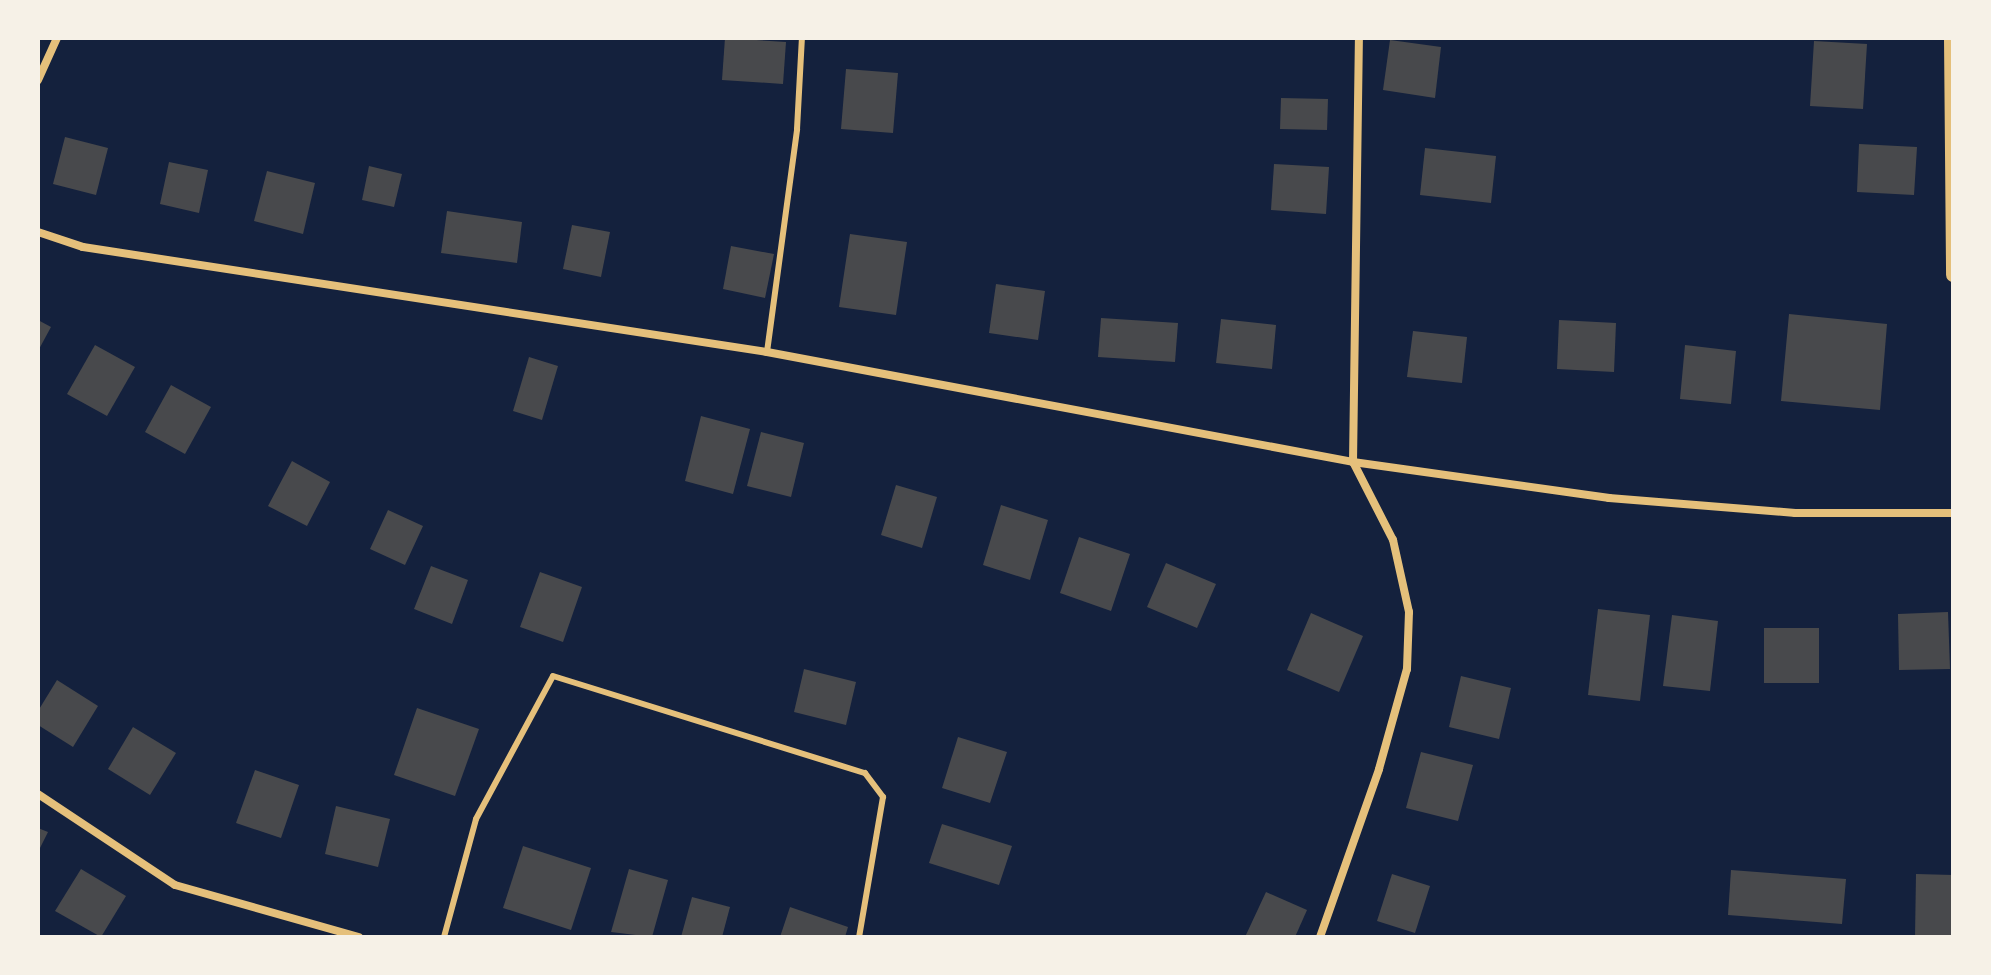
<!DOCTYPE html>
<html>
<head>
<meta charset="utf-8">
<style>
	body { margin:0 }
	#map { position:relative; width:1991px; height:975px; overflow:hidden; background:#14213d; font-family:"Fira Sans Condensed",sans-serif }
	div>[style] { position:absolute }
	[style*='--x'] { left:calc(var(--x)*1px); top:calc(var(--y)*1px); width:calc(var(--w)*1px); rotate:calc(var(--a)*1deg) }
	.building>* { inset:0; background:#48494c }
	.service>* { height:6px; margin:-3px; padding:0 3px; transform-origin:3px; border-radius:3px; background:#e5c07b }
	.minor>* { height:8px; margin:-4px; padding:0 4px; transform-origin:4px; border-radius:4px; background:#e5c07b }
	.tertiary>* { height:14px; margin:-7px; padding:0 7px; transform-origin:7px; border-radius:7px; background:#e5c07b }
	span { translate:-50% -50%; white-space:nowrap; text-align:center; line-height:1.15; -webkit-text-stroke:7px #f6f1e7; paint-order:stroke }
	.frame { position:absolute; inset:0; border:40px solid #f6f1e7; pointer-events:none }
</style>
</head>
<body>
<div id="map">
	<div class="building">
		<div style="clip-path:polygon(725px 38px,786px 42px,783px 84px,722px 80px)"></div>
		<div style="clip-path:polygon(1390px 40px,1441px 47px,1435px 98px,1383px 90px)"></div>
		<div style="clip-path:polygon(1814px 41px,1867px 44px,1863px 109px,1810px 106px)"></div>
		<div style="clip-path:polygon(846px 69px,898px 73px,893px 133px,841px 129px)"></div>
		<div style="clip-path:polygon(1281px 98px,1328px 99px,1327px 130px,1280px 129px)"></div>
		<div style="clip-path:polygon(65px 137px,108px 148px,96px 195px,53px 184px)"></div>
		<div style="clip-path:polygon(1859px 144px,1917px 147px,1914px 195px,1857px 192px)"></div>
		<div style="clip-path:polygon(1425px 148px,1496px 156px,1491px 203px,1420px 195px)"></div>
		<div style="clip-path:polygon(169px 162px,208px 170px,199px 213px,160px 204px)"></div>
		<div style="clip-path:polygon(1274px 164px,1329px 167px,1326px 214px,1271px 210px)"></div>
		<div style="clip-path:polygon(369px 166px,402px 174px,394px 207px,362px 200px)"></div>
		<div style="clip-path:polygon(267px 171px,315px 183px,303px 234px,254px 221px)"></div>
		<div style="clip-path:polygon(447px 211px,522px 222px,517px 263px,441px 253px)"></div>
		<div style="clip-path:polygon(572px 225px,610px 232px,601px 277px,563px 269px)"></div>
		<div style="clip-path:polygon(850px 234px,907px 242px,896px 315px,839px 307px)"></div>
		<div style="clip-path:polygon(731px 246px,774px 254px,765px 298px,723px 289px)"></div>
		<div style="clip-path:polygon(996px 284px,1045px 291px,1038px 340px,989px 333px)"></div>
		<div style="clip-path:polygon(1789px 314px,1887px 324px,1880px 410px,1781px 401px)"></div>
		<div style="clip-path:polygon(1101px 318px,1178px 323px,1175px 362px,1098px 357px)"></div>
		<div style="clip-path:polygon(1221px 319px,1276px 325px,1272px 369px,1216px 363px)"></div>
		<div style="clip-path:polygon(38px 320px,51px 327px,38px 351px)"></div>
		<div style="clip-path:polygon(1559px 320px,1616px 323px,1614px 372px,1557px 369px)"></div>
		<div style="clip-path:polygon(1413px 331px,1467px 337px,1462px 383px,1407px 377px)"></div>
		<div style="clip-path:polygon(95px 345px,135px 367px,107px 416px,67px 394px)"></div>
		<div style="clip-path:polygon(1685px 345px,1736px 351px,1731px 404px,1680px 399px)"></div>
		<div style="clip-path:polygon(529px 357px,558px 366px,542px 420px,513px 411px)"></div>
		<div style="clip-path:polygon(171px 385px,211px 407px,185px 454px,145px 432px)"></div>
		<div style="clip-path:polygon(701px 416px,750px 429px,733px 494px,685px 481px)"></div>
		<div style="clip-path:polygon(761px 432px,804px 443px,791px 497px,747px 486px)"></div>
		<div style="clip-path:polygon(292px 461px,330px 482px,307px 526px,268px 506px)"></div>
		<div style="clip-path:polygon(896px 485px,937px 497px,922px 548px,881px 535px)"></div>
		<div style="clip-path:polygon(1001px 505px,1048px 520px,1030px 580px,983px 565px)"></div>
		<div style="clip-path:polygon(388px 510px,423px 526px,405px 565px,370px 549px)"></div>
		<div style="clip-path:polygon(1079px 537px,1130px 554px,1111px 611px,1060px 593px)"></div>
		<div style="clip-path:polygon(1166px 563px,1216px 584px,1197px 628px,1147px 607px)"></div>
		<div style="clip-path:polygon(431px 566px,468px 580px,452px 624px,414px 609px)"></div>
		<div style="clip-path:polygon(540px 572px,582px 587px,563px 642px,520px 627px)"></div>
		<div style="clip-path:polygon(1598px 609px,1650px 615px,1640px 701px,1588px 695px)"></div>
		<div style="clip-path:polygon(1948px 612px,1950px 669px,1899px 670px,1898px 614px)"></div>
		<div style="clip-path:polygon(1311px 613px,1363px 636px,1339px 692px,1287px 670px)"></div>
		<div style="clip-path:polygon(1672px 615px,1718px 621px,1710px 691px,1663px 686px)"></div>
		<div style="clip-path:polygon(1764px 628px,1819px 628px,1819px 683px,1764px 683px)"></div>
		<div style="clip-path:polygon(804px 669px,856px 682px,846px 725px,794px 712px)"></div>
		<div style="clip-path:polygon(1461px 676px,1511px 688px,1499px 739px,1449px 727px)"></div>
		<div style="clip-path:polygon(57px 680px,98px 706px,73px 747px,38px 725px,38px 711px)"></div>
		<div style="clip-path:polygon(417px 708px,479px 729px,455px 796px,394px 775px)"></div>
		<div style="clip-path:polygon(133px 727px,176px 753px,150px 795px,108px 769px)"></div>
		<div style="clip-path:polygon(958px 737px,1007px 752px,990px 803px,942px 788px)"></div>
		<div style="clip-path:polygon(1421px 752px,1473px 765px,1458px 821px,1406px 808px)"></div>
		<div style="clip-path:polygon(255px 770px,299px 785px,281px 838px,236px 823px)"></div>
		<div style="clip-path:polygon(336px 806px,390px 819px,378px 867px,325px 854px)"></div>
		<div style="clip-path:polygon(942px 824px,1012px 846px,999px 885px,929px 863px)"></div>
		<div style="clip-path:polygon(38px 828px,48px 832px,38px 852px)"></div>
		<div style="clip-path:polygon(523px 846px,591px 868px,571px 930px,503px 908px)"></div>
		<div style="clip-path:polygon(81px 869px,126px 896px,101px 937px,55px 911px)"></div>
		<div style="clip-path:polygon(629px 869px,668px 880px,652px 937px,611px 932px)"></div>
		<div style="clip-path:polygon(1731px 870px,1846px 879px,1842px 924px,1728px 915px)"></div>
		<div style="clip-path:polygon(1392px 874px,1430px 886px,1415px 933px,1377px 921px)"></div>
		<div style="clip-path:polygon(1916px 874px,1953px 875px,1953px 937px,1915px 937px)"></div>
		<div style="clip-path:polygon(1266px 892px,1307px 910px,1295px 937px,1245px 937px)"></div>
		<div style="clip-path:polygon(692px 897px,730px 907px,722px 937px,681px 937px)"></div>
		<div style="clip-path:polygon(790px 907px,848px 927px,845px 937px,780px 937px)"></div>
	</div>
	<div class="service">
		<div style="--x:767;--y:352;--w:225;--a:-82.3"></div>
		<div style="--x:797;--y:129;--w:91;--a:-86.9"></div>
		<div style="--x:444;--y:937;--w:122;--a:-74.8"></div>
		<div style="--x:476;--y:819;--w:162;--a:-61.7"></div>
		<div style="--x:553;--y:676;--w:327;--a:17.3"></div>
		<div style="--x:865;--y:773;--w:30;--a:53"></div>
		<div style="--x:883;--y:797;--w:142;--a:99.7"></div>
	</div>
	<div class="minor">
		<div style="--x:38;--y:80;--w:46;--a:-65.7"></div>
		<div style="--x:38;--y:232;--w:47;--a:18.4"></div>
		<div style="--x:83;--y:247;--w:692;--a:8.73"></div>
		<div style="--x:767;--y:352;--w:596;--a:10.63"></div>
		<div style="--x:1353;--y:462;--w:259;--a:8"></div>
		<div style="--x:1609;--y:498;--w:187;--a:4.6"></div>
		<div style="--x:1795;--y:513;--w:158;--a:0"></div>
		<div style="--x:38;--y:794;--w:164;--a:33.6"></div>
		<div style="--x:175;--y:885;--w:191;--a:15.8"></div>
		<div style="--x:1320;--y:937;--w:178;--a:-70.6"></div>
		<div style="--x:1379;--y:769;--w:104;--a:-74.4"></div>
		<div style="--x:1407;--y:669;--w:57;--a:-88"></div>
		<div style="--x:1409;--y:612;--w:74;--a:-102.5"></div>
		<div style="--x:1393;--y:540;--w:88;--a:-117.1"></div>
		<div style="--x:1353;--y:462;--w:424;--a:-89.2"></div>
	</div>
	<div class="tertiary">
		<div style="--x:1951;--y:38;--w:237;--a:89.5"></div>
	</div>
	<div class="frame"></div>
</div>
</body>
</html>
